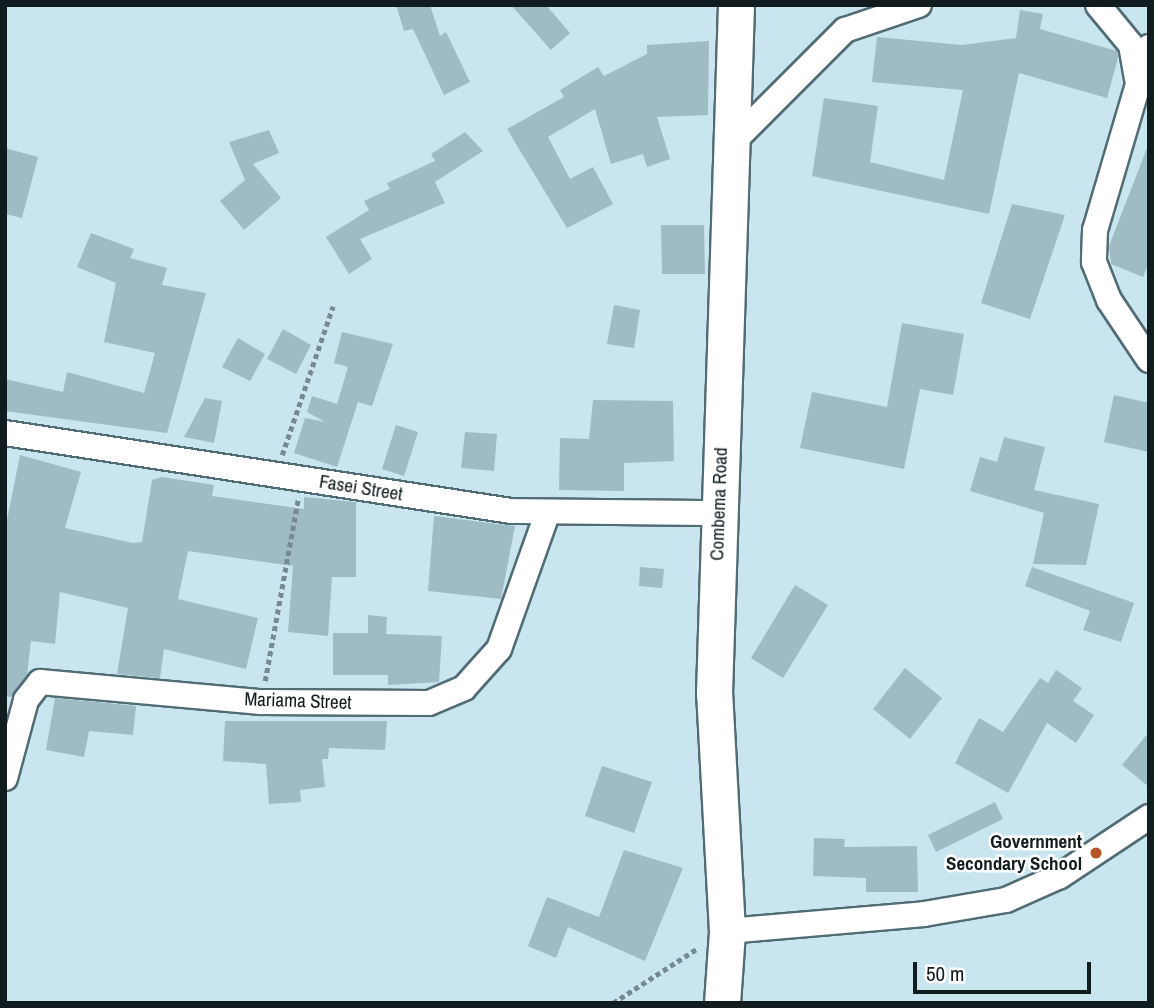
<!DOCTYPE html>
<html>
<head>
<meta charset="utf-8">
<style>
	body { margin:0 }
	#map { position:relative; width:1154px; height:1008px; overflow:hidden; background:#c9e6f0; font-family:"Archivo Narrow",sans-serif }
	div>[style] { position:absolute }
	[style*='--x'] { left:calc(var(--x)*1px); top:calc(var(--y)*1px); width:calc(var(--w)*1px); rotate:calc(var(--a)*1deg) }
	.building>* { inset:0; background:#9fbbc4 }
	.path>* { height:4.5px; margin-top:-2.25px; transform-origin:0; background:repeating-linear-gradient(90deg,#758a91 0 5px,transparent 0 8.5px) }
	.roads { filter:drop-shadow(2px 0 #526c74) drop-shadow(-2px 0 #526c74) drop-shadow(0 2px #526c74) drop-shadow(0 -2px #526c74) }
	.street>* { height:24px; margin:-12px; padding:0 12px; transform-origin:12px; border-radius:12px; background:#fff }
	.secondary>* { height:35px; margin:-17.5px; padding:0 17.5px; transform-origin:17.5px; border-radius:17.5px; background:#fff }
	.dots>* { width:19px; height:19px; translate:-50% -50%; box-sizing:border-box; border:4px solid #fff; border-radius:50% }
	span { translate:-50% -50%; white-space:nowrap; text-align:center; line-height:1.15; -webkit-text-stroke:5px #fff; paint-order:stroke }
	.street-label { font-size:19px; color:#111c1f }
	.poi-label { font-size:19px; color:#111c1f; font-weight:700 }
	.right { translate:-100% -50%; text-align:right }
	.frame { position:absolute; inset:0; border:7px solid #111c1f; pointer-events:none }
	.scale { position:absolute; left:913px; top:962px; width:178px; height:32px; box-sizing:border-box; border:4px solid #111c1f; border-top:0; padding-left:9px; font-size:21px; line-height:24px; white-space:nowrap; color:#111c1f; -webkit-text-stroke:5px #fff; paint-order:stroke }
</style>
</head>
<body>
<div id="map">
	<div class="building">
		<div style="clip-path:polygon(396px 5px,430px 5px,440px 36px,446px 32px,470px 82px,444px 95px,413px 29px,404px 31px)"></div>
		<div style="clip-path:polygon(511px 5px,546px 5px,570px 33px,551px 50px)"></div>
		<div style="clip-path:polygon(1020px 10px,1043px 14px,1040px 29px,1117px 51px,1118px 58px,1107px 98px,1019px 73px,989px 214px,812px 176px,824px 98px,878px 106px,870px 162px,944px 180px,963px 90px,872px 82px,877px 37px,962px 45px,1016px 38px)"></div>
		<div style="clip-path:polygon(709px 41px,708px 115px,657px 117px,670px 159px,647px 167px,643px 154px,611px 164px,595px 109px,548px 137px,570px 179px,593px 167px,613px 204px,567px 228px,507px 129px,564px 97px,560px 90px,598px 67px,604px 76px,647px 54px,647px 45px)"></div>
		<div style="clip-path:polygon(269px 130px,279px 153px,253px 164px,281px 198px,244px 230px,220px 201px,245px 180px,229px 142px)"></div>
		<div style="clip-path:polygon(465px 132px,483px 151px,435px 182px,445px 203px,360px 239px,372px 259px,349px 274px,326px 237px,369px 210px,364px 201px,390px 189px,387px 183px,435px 161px,431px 154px)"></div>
		<div style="clip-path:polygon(5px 148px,38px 157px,22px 218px,5px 214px)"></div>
		<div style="clip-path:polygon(1147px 148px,1149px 262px,1143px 277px,1111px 264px,1109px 246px)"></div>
		<div style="clip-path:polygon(1012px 204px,1065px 215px,1030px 319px,981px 303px)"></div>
		<div style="clip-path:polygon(661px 225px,704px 225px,705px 274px,662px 274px)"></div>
		<div style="clip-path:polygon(91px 233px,134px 249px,130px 258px,167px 268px,162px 285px,206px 293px,167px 433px,5px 411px,5px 379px,63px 392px,67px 372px,144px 393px,155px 353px,104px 342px,116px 283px,77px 267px)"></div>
		<div style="clip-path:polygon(614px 305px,640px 310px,634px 348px,607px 344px)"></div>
		<div style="clip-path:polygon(902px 323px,964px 334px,953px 395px,920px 389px,904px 469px,800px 448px,812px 392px,887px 407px)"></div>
		<div style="clip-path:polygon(283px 329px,311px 345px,296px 374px,267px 359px)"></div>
		<div style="clip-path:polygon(342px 332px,393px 344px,372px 406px,358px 402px,337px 467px,294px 453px,305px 418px,325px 422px,307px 412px,312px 396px,337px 404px,348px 367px,334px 363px)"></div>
		<div style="clip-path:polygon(238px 338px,265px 354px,250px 381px,222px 367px)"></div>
		<div style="clip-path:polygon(1114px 395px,1149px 403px,1149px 452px,1104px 442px)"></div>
		<div style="clip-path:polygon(205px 398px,222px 401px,214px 443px,184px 437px)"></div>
		<div style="clip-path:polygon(593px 400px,673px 401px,674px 461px,624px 463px,624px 491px,559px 490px,560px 438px,589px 439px)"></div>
		<div style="clip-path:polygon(396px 425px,418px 432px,404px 476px,382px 469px)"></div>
		<div style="clip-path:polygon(465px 432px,497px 434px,494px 471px,461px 468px)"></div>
		<div style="clip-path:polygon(1004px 437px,1045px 447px,1034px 490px,1099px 504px,1086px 565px,1033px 564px,1044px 513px,970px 491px,980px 457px,997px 462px)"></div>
		<div style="clip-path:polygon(20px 455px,81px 472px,65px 528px,133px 543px,142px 542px,152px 480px,162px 477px,214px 485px,212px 496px,304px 509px,304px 497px,356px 502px,356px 577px,332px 577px,328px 636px,288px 632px,293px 566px,188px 551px,178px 599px,258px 618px,246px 669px,164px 649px,160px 678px,117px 674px,128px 608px,60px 592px,55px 644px,31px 641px,27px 675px,11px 697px,5px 696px,5px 530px)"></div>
		<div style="clip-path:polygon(434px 516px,515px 526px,501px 599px,428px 591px)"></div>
		<div style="clip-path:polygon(640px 567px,664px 569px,662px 588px,639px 586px)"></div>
		<div style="clip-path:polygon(1032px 567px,1134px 603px,1121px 642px,1083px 630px,1090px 611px,1025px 586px)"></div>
		<div style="clip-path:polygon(795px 585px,828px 605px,783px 678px,751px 658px)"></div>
		<div style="clip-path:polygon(368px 615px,387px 617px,386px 634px,442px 636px,439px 682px,388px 685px,388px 675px,333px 675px,333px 633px,368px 633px)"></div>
		<div style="clip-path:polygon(905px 668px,942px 698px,910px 739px,873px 709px)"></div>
		<div style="clip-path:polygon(1056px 670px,1082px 688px,1073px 701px,1094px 715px,1076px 743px,1047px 723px,1008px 793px,955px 763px,979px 718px,1003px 732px,1040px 678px,1048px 683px)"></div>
		<div style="clip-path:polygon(55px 698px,136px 706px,133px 735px,89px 731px,84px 757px,46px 750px)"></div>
		<div style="clip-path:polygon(225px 721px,387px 721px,385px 750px,329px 748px,328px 759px,322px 759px,325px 787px,300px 790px,301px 802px,269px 804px,266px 764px,223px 761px)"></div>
		<div style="clip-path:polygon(1149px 732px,1149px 787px,1122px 765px)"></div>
		<div style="clip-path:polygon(602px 766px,652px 782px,634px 833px,585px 816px)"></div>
		<div style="clip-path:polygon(995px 802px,1003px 819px,936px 852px,928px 835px)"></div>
		<div style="clip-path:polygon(814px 838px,845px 839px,844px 847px,917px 846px,918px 892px,866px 892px,866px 878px,813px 876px)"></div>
		<div style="clip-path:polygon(624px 850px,683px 868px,645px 961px,568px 927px,556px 958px,528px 946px,547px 897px,599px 917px)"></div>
	</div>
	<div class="path">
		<div style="--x:282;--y:455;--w:157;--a:-71.1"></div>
		<div style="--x:265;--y:681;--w:184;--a:-79.7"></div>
		<div style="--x:613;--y:1003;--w:101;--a:-32.9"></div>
	</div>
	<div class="roads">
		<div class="street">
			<div style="--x:1098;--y:5;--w:52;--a:50.5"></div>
			<div style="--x:1131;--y:45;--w:34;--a:80"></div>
			<div style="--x:1149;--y:47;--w:191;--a:106.4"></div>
			<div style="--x:1095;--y:230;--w:32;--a:92"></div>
			<div style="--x:1094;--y:262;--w:41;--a:68.5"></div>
			<div style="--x:1109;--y:300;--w:72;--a:56.3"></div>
			<div style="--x:737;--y:138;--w:153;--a:-45"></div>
			<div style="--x:845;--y:30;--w:78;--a:-18.7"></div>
			<div style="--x:5;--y:433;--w:512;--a:8.76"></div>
			<div style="--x:511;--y:511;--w:207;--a:0.6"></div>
			<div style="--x:5;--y:778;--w:81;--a:-74.9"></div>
			<div style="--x:26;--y:700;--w:23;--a:-52"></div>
			<div style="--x:40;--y:682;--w:222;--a:5.2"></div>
			<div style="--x:261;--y:702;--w:168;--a:0.3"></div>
			<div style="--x:429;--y:703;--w:38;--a:-23"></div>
			<div style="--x:464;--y:688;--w:52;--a:-48.1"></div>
			<div style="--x:499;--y:649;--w:143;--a:-70.4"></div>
			<div style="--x:727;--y:931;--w:198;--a:-4.9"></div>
			<div style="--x:924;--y:914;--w:83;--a:-9.7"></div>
			<div style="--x:1006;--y:900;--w:59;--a:-24"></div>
			<div style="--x:1060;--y:876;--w:107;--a:-33.5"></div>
		</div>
		<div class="secondary">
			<div style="--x:722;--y:1003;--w:72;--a:-86"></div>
			<div style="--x:727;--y:931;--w:238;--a:-93.1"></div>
			<div style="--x:714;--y:693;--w:688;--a:-88.17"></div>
		</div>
	</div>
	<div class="dots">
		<div style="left:1096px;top:853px;background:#b85227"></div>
	</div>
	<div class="street-label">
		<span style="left:361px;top:488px;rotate:9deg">Fasei Street</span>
		<span style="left:719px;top:504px;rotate:-88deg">Combema Road</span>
		<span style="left:298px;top:701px;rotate:2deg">Mariama Street</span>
	</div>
	<div class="poi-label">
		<span class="right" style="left:1082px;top:853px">Government<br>Secondary School</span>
	</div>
	<div class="frame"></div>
	<div class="scale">50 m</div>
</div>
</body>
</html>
